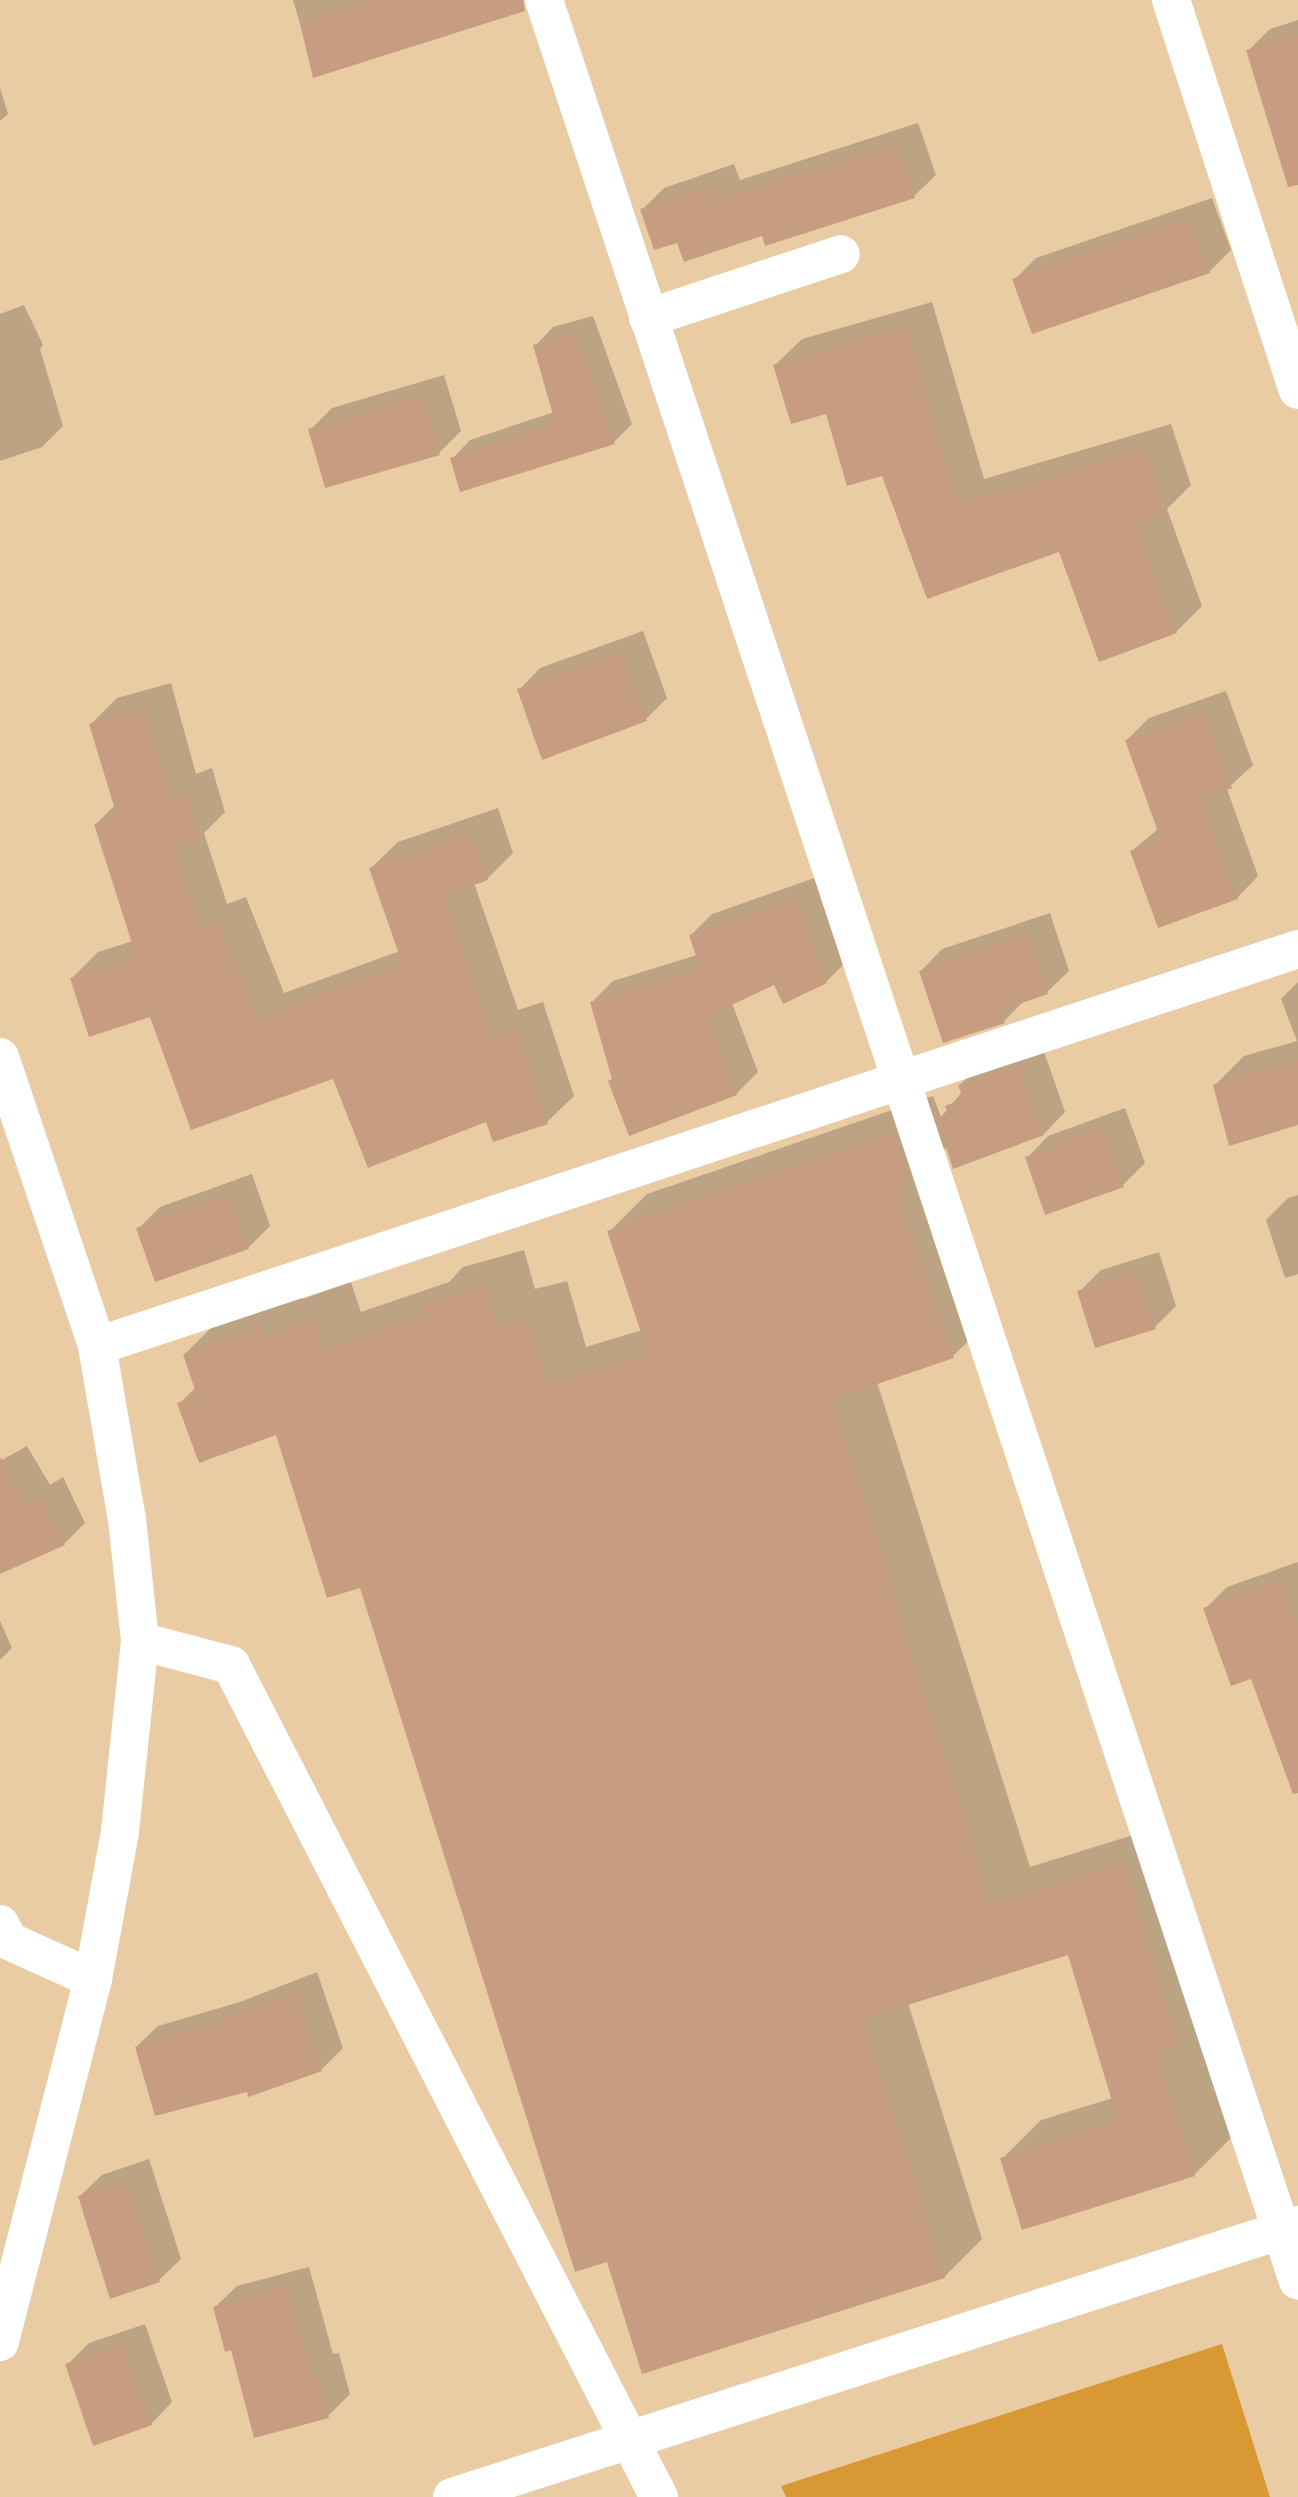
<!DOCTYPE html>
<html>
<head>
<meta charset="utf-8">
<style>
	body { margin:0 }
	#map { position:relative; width:1298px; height:2497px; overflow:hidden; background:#eacca4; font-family:"IBM Plex Serif",serif }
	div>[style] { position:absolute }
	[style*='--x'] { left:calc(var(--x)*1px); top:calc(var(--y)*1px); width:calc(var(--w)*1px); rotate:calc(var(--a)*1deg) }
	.green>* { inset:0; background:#d89935 }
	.shadow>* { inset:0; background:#0003 }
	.building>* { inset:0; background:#c69d81 }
	.minor>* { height:38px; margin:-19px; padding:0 19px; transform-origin:19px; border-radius:19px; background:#fff }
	span { translate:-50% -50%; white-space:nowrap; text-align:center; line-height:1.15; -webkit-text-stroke:7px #fff0dc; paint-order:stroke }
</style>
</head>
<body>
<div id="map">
	<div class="green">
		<div style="clip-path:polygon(1222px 2344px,1270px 2497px,786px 2497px,781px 2486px)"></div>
	</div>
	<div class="shadow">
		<div style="clip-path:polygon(293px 0,497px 0,315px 76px)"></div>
		<div style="clip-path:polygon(1298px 20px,1298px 147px,1248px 51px,1270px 29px)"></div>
		<div style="clip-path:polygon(0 88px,8px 114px,0 121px)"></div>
		<div style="clip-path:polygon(918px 123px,936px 175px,914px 196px,763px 234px,678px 241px,642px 210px,664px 188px,734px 164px,740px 180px)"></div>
		<div style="clip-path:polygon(1212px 198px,1231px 250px,1209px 272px,1014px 280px,1036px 258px)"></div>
		<div style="clip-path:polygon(932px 302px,984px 479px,1171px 424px,1191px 485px,1167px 509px,1202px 606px,1176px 632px,1060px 549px,883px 473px,827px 412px,775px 365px,802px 339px)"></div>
		<div style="clip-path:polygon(24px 305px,43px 345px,40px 349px,63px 426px,42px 447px,0 461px,0 314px)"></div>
		<div style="clip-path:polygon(593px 316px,632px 424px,614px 442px,452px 459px,470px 440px,554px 412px,535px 346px,553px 327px)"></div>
		<div style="clip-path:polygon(444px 375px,461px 431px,439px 453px,310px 430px,332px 408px)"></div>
		<div style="clip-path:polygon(643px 631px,667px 698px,646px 719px,519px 690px,540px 668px)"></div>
		<div style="clip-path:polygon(171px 683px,196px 774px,212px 768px,225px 812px,204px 833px,227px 904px,246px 897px,284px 993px,400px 951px,371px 868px,398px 842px,498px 808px,513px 853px,487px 879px,474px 883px,518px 1010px,543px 1002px,574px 1096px,547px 1122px,487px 1120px,334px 1076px,151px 1014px,72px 978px,98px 952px,133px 941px,96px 824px,115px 805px,91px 724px,117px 698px)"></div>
		<div style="clip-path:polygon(1226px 691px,1253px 765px,1227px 789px,1258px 876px,1237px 898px,1132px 851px,1159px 828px,1127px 740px,1149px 718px)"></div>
		<div style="clip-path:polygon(817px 877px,848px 960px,826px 982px,775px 983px,732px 1003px,758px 1072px,736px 1094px,610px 1081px,613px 1077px,592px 1002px,613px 981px,697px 955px,691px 935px,712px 914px)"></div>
		<div style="clip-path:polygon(1050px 913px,1069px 971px,1047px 992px,1026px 999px,1004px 1021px,921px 971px,942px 949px)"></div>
		<div style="clip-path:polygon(1298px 982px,1298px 1124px,1215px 1085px,1244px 1056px,1297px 1041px,1281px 999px)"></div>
		<div style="clip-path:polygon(1041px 1043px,1065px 1112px,1044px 1134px,948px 1146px,937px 1156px,992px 1318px,953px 1356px,877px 1382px,1030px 1867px,1162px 1826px,1232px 2137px,1194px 2175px,1002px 2159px,1041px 2120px,1113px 2098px,1069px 1953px,908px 2003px,982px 2239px,944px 2277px,608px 2260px,362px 1585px,277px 1432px,179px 1404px,196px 1387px,185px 1354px,223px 1316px,299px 1288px,303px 1299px,351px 1282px,361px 1312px,449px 1282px,463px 1267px,524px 1250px,535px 1289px,567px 1281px,586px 1347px,642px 1330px,609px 1232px,647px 1194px,933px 1096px,941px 1117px,962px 1092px,960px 1085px,981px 1063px)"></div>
		<div style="clip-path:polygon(1125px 1108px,1145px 1163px,1123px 1185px,1027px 1158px,1048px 1136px)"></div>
		<div style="clip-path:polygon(252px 1174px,270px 1226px,248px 1248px,138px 1229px,160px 1207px)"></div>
		<div style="clip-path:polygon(1298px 1195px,1298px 1274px,1285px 1278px,1266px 1220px,1288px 1198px)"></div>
		<div style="clip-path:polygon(1159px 1252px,1176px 1306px,1155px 1327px,1079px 1292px,1101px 1270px)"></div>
		<div style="clip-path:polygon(27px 1446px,50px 1485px,63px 1477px,85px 1523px,64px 1544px,0 1572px,0 1461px)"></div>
		<div style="clip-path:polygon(1298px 1562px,1298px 1780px,1252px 1677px,1205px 1609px,1227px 1587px)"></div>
		<div style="clip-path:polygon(0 1621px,12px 1648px,0 1660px)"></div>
		<div style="clip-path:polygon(317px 1972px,343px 2048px,321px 2070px,248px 2090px,136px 2047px,158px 2026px,240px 2002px)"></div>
		<div style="clip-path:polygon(149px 2159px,181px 2259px,159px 2280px,80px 2196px,102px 2175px)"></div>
		<div style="clip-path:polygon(309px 2267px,333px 2354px,339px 2353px,350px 2394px,328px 2416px,232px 2348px,215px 2307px,237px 2286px)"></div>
		<div style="clip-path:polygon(145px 2324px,172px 2402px,151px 2424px,67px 2365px,89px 2343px)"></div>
	</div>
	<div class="building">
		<div style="clip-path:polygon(365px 0,523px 0,525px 11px,313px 78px,300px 23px)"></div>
		<div style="clip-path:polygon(1298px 34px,1298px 185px,1288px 187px,1246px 50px)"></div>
		<div style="clip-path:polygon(896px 143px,915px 198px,765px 246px,762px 236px,684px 262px,677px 243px,654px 250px,640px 209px,713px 185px,718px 201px)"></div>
		<div style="clip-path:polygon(1191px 219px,1210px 273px,1032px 334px,1012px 279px)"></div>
		<div style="clip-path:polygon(906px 327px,958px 504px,1145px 449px,1166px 513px,1137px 523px,1177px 633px,1099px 662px,1059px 552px,927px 599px,882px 476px,847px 486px,826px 414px,791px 424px,773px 365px)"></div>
		<div style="clip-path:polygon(575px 333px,615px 444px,460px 492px,450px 458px,555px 422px,533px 345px)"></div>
		<div style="clip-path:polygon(423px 396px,440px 455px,325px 488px,308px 429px)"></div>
		<div style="clip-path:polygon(621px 651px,647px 721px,542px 760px,517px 689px)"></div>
		<div style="clip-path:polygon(145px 708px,170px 799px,185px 793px,200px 840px,175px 848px,201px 929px,220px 922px,257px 1018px,403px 966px,369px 868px,472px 833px,488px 880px,444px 896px,491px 1035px,517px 1027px,548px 1124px,493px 1142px,486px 1122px,368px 1168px,333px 1079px,191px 1130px,150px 1017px,89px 1037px,70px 978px,136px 956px,94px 824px,117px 816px,89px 724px)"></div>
		<div style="clip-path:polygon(1204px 711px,1232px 788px,1201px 800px,1238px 899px,1158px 928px,1130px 851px,1161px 840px,1125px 740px)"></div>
		<div style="clip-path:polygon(795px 897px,827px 983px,783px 1004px,774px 985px,708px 1016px,737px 1095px,629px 1136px,608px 1081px,612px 1079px,590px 1002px,700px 968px,689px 935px)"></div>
		<div style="clip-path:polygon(1028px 934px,1048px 994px,1001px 1010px,1005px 1023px,943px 1043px,919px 971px)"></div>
		<div style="clip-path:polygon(1298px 1060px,1298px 1125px,1229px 1146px,1213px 1085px)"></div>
		<div style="clip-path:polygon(1020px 1064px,1044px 1135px,953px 1169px,937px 1118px,948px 1114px,945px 1106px,963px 1099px,958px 1085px)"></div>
		<div style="clip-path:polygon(1103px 1128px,1124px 1187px,1045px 1215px,1025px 1157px)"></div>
		<div style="clip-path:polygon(895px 1133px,912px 1184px,897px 1189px,954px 1358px,833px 1399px,991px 1904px,1124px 1863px,1180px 2047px,1157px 2054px,1195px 2176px,1022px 2230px,1000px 2158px,1118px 2121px,1068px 1955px,863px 2019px,945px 2278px,642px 2374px,607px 2262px,575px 2272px,360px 1588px,327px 1598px,276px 1435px,199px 1463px,177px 1403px,197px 1396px,183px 1354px,261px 1325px,265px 1336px,313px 1319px,322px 1349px,425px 1314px,423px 1305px,486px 1287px,497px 1327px,529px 1318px,548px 1384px,648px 1353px,607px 1231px)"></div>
		<div style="clip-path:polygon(230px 1195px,249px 1249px,155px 1282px,136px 1228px)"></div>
		<div style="clip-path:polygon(1137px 1272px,1156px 1329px,1095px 1348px,1077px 1291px)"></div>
		<div style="clip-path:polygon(0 1457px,28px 1504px,42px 1496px,65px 1545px,0 1574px)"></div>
		<div style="clip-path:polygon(1282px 1580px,1298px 1623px,1298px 1793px,1293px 1794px,1251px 1679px,1231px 1686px,1203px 1608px)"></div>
		<div style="clip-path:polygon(296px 1992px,322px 2071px,248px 2097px,247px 2092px,155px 2116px,135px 2047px,223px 2021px,222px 2018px)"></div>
		<div style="clip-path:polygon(128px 2180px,160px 2282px,110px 2299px,78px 2196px)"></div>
		<div style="clip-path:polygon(288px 2287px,311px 2375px,317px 2373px,329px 2418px,254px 2438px,231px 2350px,225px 2352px,213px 2307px)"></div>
		<div style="clip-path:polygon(124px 2344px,152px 2425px,93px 2446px,65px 2364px)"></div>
	</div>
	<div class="minor">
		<div style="--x:544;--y:0;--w:2402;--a:71.71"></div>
		<div style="--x:1171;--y:0;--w:410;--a:72"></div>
		<div style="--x:648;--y:318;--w:203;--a:-18.3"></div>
		<div style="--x:0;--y:1057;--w:305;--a:71.4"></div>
		<div style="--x:97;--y:1346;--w:176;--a:80.2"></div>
		<div style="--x:127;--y:1519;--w:123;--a:83.9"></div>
		<div style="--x:140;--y:1641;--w:192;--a:96"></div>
		<div style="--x:120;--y:1832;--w:149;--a:100.4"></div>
		<div style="--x:93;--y:1979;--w:375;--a:104.4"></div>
		<div style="--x:97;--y:1346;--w:1265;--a:-18.29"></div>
		<div style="--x:140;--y:1641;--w:94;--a:14.8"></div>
		<div style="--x:231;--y:1665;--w:936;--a:62.78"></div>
		<div style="--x:0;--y:1924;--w:19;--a:62"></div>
		<div style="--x:9;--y:1941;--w:92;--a:24.3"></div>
		<div style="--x:452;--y:2497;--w:889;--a:-17.82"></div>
	</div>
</div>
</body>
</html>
